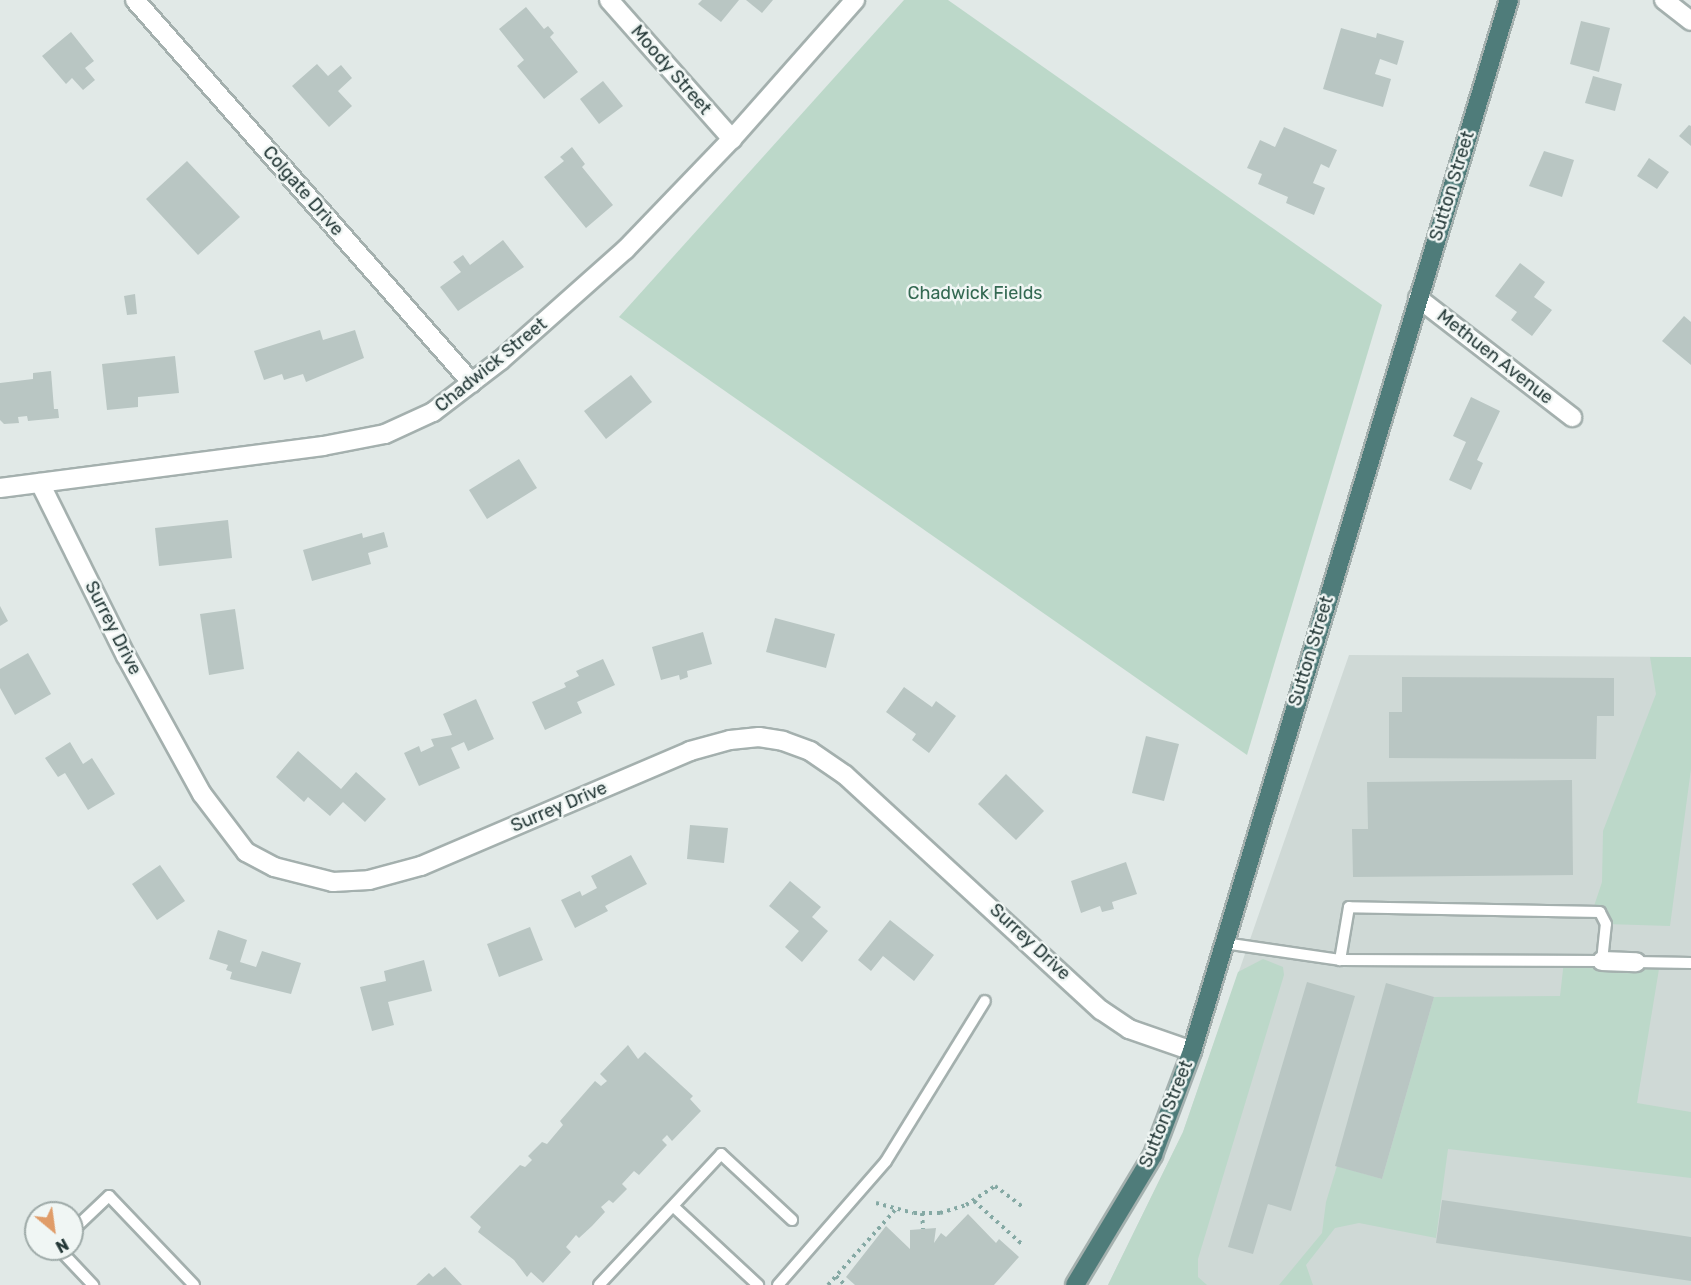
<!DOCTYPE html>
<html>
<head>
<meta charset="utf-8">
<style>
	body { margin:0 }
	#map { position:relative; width:1691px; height:1285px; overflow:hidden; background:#e1e9e7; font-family:Rubik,sans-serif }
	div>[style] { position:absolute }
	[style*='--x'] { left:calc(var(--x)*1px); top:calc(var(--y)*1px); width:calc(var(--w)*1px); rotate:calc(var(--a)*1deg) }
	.built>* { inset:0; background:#cfd9d6 }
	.green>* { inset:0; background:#bcd8c9 }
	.building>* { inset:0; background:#b9c6c3 }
	.path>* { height:4px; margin-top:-2px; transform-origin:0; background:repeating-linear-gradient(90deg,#85a9a4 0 3px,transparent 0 7.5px) }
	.roads { filter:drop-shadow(2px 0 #a4b0ae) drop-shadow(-2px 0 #a4b0ae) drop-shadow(0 2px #a4b0ae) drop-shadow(0 -2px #a4b0ae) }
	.service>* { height:10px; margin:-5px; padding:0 5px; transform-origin:5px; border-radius:5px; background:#fff }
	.minor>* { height:18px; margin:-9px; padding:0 9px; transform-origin:9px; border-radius:9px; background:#fff }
	.trunk>* { height:18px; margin:-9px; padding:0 9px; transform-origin:9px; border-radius:9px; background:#4f7c7a }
	span { translate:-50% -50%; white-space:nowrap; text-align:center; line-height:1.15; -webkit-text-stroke:5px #f0f6f4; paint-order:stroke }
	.street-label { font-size:18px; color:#233736 }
	.park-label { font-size:18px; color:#336952 }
	.north { position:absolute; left:24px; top:1201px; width:60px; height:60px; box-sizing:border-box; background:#f0f6f4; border:2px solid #9eaaa8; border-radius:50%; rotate:151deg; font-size:16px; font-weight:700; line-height:24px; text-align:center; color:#233736 }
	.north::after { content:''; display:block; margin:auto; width:21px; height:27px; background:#e09c68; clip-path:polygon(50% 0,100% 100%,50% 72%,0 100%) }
</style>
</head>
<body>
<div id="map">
	<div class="built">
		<div style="clip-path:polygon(1349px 655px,1691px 657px,1691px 1285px,1108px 1285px,1183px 1132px)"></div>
	</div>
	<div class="green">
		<div style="clip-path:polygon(904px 0,948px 0,1382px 305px,1247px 755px,619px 317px)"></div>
		<div style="clip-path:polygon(1650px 657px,1691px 657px,1691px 769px,1670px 926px,1606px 924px,1592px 912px,1602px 882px,1603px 831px,1656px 694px)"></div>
		<div style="clip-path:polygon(1263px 959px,1283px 967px,1284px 975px,1198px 1259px,1198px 1277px,1207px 1285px,1108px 1285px,1183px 1132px,1238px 972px)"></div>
		<div style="clip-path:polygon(1564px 961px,1659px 969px,1637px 1103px,1691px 1112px,1691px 1178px,1448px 1149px,1436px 1238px,1359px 1223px,1335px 1228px,1306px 1265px,1313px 1285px,1279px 1285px,1322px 1233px,1326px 1202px,1337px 1166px,1382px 1179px,1434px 997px,1560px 996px)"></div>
	</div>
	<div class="building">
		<div style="clip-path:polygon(702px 0,739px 0,721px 22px,698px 4px)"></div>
		<div style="clip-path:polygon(746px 0,773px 0,762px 13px)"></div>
		<div style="clip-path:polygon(526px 7px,544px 29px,548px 26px,554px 33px,550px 37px,578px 72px,544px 99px,517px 66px,524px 60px,499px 29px)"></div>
		<div style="clip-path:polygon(1581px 21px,1610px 28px,1599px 72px,1570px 64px)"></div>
		<div style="clip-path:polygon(1341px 28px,1376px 38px,1377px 33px,1404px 41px,1397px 65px,1380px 59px,1375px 74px,1391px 79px,1383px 107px,1323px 89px)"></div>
		<div style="clip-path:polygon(71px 32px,94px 61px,85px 68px,95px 80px,83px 90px,72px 78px,66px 84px,42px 56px)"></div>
		<div style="clip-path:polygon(317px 64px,328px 76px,341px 65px,352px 78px,338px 91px,352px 106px,329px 127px,292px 86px)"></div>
		<div style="clip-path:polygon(1593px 76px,1622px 84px,1615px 111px,1585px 103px)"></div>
		<div style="clip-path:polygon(603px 81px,623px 106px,599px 124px,580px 99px)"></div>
		<div style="clip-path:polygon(1689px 125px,1691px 126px,1691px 146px,1679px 136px)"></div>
		<div style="clip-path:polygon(1284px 127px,1337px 150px,1329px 168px,1321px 164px,1313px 183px,1325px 188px,1314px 215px,1286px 203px,1288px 197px,1258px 184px,1262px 174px,1247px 168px,1260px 140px,1275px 147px)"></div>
		<div style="clip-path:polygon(572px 147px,585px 164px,582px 167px,613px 205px,586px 228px,544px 177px,564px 161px,560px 157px)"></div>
		<div style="clip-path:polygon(1544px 151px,1574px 160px,1562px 197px,1529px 186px)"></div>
		<div style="clip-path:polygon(1649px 158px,1669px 172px,1657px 189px,1637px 176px)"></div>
		<div style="clip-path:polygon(187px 161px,240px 217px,198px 255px,146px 199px)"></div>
		<div style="clip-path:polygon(503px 240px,524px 267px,458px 311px,440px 287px,461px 272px,453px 262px,463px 255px,470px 265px)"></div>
		<div style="clip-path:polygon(1520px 263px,1545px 282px,1534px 297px,1552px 310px,1532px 336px,1511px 320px,1517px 312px,1495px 296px)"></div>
		<div style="clip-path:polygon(135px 294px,137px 314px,127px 315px,124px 296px)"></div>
		<div style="clip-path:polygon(1684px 316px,1691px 322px,1691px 365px,1662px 341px)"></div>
		<div style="clip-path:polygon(320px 330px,323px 340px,355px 330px,364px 358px,306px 382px,303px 374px,284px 380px,282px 374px,264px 380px,254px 351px)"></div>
		<div style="clip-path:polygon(175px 356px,179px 393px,138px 397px,138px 407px,107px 410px,102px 364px)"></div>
		<div style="clip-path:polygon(51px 371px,54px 409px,58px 409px,59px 418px,28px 421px,27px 416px,18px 417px,19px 423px,4px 424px,0 420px,0 383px,33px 379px,33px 373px)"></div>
		<div style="clip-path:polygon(631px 375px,652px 402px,606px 439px,584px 411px)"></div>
		<div style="clip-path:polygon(1471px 397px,1500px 411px,1477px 460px,1483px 463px,1471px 490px,1449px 480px,1466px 442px,1453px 436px)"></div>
		<div style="clip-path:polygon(519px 459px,537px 488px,487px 519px,469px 490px)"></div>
		<div style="clip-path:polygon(228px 520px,232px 558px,159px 566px,155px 528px)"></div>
		<div style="clip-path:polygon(384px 532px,388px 547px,368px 553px,371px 564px,312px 581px,303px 550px,362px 533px,363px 538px)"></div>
		<div style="clip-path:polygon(0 606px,8px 621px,0 626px)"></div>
		<div style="clip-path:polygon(235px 609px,244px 669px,209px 675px,200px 614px)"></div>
		<div style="clip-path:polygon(775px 618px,835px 634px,826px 668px,766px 652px)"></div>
		<div style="clip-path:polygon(703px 632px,712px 664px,687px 671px,688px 677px,680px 680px,679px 675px,661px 680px,652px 647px)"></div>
		<div style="clip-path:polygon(28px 653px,51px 694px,15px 715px,0 688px,0 669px)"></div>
		<div style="clip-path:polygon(603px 659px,615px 685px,577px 702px,582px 713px,545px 730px,532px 702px,566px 687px,564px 683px,579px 676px,576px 671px)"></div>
		<div style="clip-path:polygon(1402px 677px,1614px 678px,1614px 716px,1597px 716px,1596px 759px,1389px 758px,1389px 712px,1402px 712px)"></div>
		<div style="clip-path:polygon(904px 687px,932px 707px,936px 701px,956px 716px,929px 753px,912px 740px,916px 734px,886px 712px)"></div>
		<div style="clip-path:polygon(476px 699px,494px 739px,468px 751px,464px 742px,451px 748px,460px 768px,419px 786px,404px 753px,419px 746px,421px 752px,434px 746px,431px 739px,452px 735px,443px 714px)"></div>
		<div style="clip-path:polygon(1146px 736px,1179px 744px,1164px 801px,1132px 793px)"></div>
		<div style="clip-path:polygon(70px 742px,83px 764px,92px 758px,115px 794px,88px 810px,65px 773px,58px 777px,45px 758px)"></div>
		<div style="clip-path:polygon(298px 751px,341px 789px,356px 772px,386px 799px,365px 822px,343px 802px,330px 816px,308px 797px,304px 802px,276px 777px)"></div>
		<div style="clip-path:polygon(1006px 774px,1044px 811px,1016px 840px,978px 804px)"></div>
		<div style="clip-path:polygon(1572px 780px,1573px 875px,1353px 877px,1352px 829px,1368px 829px,1367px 782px)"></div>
		<div style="clip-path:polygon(690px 825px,728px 828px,724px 863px,687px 859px)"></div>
		<div style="clip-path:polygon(631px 855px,647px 884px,605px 906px,608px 911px,575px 928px,561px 900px,580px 891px,582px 896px,597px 888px,591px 876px)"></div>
		<div style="clip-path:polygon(1126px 862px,1137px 894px,1112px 902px,1114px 909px,1102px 912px,1100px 906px,1081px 913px,1071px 881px)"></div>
		<div style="clip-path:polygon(160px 865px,185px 901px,157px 920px,132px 884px)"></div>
		<div style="clip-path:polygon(790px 881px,821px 907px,812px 917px,828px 931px,802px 962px,785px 947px,799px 931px,769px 906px)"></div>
		<div style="clip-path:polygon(890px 920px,934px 955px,914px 981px,883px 956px,871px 971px,858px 960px)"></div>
		<div style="clip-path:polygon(530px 927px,543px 960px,499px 977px,487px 944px)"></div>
		<div style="clip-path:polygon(218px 930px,247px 940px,240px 962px,256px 967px,262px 951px,301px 963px,291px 994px,230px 979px,232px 972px,226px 970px,228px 965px,209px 959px)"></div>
		<div style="clip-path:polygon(424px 960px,432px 991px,388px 1002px,394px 1025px,372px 1031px,360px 987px,386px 981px,384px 971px)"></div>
		<div style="clip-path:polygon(1307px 982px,1355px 996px,1291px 1211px,1268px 1204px,1253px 1254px,1228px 1247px)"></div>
		<div style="clip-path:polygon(1386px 983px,1434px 997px,1382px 1179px,1335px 1166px)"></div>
		<div style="clip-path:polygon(628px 1045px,638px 1059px,645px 1052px,693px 1096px,690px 1099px,701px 1111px,672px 1141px,667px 1135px,662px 1140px,667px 1145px,639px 1175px,634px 1171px,622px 1184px,627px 1189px,613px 1203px,609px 1200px,601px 1207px,605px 1212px,592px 1226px,579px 1238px,576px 1235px,566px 1247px,571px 1252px,543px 1283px,531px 1272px,527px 1277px,514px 1260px,478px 1232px,481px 1227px,470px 1217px,520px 1165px,525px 1167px,532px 1160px,528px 1156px,542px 1142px,547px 1144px,563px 1125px,560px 1121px,595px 1081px,601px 1086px,607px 1081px,600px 1074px)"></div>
		<div style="clip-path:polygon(1442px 1200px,1691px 1237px,1691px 1281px,1436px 1243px)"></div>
		<div style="clip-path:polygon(968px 1214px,996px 1243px,999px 1239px,1019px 1257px,994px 1285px,855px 1285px,846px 1277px,886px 1226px,910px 1249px,910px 1230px,936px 1228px,934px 1243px,941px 1233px,946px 1237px)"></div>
		<div style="clip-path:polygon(445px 1267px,462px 1285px,416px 1285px,429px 1273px,433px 1277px)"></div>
	</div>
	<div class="path">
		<div style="--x:974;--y:1201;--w:67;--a:42"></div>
		<div style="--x:876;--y:1203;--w:39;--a:15"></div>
		<div style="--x:914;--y:1213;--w:26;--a:0"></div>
		<div style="--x:940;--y:1213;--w:27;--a:-17"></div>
		<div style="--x:966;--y:1205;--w:35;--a:-33"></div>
		<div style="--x:995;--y:1186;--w:35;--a:37"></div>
		<div style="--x:922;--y:1213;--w:16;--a:86"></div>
		<div style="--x:836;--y:1276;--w:13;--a:45"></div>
		<div style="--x:828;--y:1285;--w:102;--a:-48.2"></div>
	</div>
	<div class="roads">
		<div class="service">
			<div style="--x:1224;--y:943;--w:117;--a:8.3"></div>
			<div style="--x:1340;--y:960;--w:262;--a:0.2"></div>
			<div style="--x:1602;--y:961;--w:37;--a:-84"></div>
			<div style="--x:1606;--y:924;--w:13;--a:-117"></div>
			<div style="--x:1600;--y:912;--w:251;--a:-178.9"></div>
			<div style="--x:1349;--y:907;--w:54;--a:99.6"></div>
			<div style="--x:1636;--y:962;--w:55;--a:1"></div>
			<div style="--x:674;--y:1207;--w:115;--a:42.9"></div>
			<div style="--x:72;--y:1231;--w:51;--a:-43.4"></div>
			<div style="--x:109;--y:1196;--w:123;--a:46.3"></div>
			<div style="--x:59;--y:1249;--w:50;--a:46.6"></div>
			<div style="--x:599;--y:1285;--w:179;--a:-47"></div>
			<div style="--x:721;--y:1154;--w:97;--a:42.9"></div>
			<div style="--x:778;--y:1285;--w:164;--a:-48.9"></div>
			<div style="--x:886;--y:1161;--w:188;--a:-58.3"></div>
		</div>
		<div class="minor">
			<div style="--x:135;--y:0;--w:510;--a:48.66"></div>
			<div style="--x:609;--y:0;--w:186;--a:48.5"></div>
			<div style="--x:1664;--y:0;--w:34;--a:38"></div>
			<div style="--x:1418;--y:298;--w:195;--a:37.7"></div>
			<div style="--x:40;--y:483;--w:193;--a:63.6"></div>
			<div style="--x:126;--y:656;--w:158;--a:61.2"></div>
			<div style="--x:202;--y:794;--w:73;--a:52.8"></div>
			<div style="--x:246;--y:852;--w:32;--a:28"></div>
			<div style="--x:274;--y:867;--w:61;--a:14.3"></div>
			<div style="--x:333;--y:882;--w:36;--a:-3"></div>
			<div style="--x:369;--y:880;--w:54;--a:-15.1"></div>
			<div style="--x:421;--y:866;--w:293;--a:-23.1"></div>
			<div style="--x:690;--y:751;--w:41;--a:-15.4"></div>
			<div style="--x:730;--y:740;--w:29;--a:-6"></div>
			<div style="--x:759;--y:737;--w:24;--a:9"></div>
			<div style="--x:783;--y:741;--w:29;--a:20"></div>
			<div style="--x:810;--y:751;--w:42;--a:34.4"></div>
			<div style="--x:845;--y:775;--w:348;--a:42.6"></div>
			<div style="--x:1101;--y:1010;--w:34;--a:34"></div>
			<div style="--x:1129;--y:1029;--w:67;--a:19.2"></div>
			<div style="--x:0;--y:488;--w:326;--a:-7.4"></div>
			<div style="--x:323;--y:446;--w:63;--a:-11"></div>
			<div style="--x:385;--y:434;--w:53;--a:-24.6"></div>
			<div style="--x:433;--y:412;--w:86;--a:-37.4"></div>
			<div style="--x:501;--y:360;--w:166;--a:-41.6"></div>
			<div style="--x:625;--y:250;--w:154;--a:-46.1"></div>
			<div style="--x:732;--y:139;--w:186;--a:-48.5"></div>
			<div style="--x:1602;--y:961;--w:34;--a:2"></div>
		</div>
		<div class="trunk">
			<div style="--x:1075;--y:1285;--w:152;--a:-59"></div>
			<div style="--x:1153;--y:1155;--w:111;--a:-69.4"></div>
			<div style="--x:1192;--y:1051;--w:1098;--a:-73.22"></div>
		</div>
	</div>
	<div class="street-label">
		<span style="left:671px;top:70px;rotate:49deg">Moody Street</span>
		<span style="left:1452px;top:186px;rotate:-73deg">Sutton Street</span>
		<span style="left:303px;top:191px;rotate:49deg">Colgate Drive</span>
		<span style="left:1495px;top:357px;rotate:38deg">Methuen Avenue</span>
		<span style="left:491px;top:365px;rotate:-39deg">Chadwick Street</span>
		<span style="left:113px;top:628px;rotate:63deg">Surrey Drive</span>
		<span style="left:1311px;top:651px;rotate:-73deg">Sutton Street</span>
		<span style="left:559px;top:807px;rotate:-23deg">Surrey Drive</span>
		<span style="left:1030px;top:942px;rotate:43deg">Surrey Drive</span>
		<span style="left:1166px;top:1114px;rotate:-68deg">Sutton Street</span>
	</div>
	<div class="park-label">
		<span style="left:975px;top:293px">Chadwick Fields</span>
	</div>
	<div class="north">N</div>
</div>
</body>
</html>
